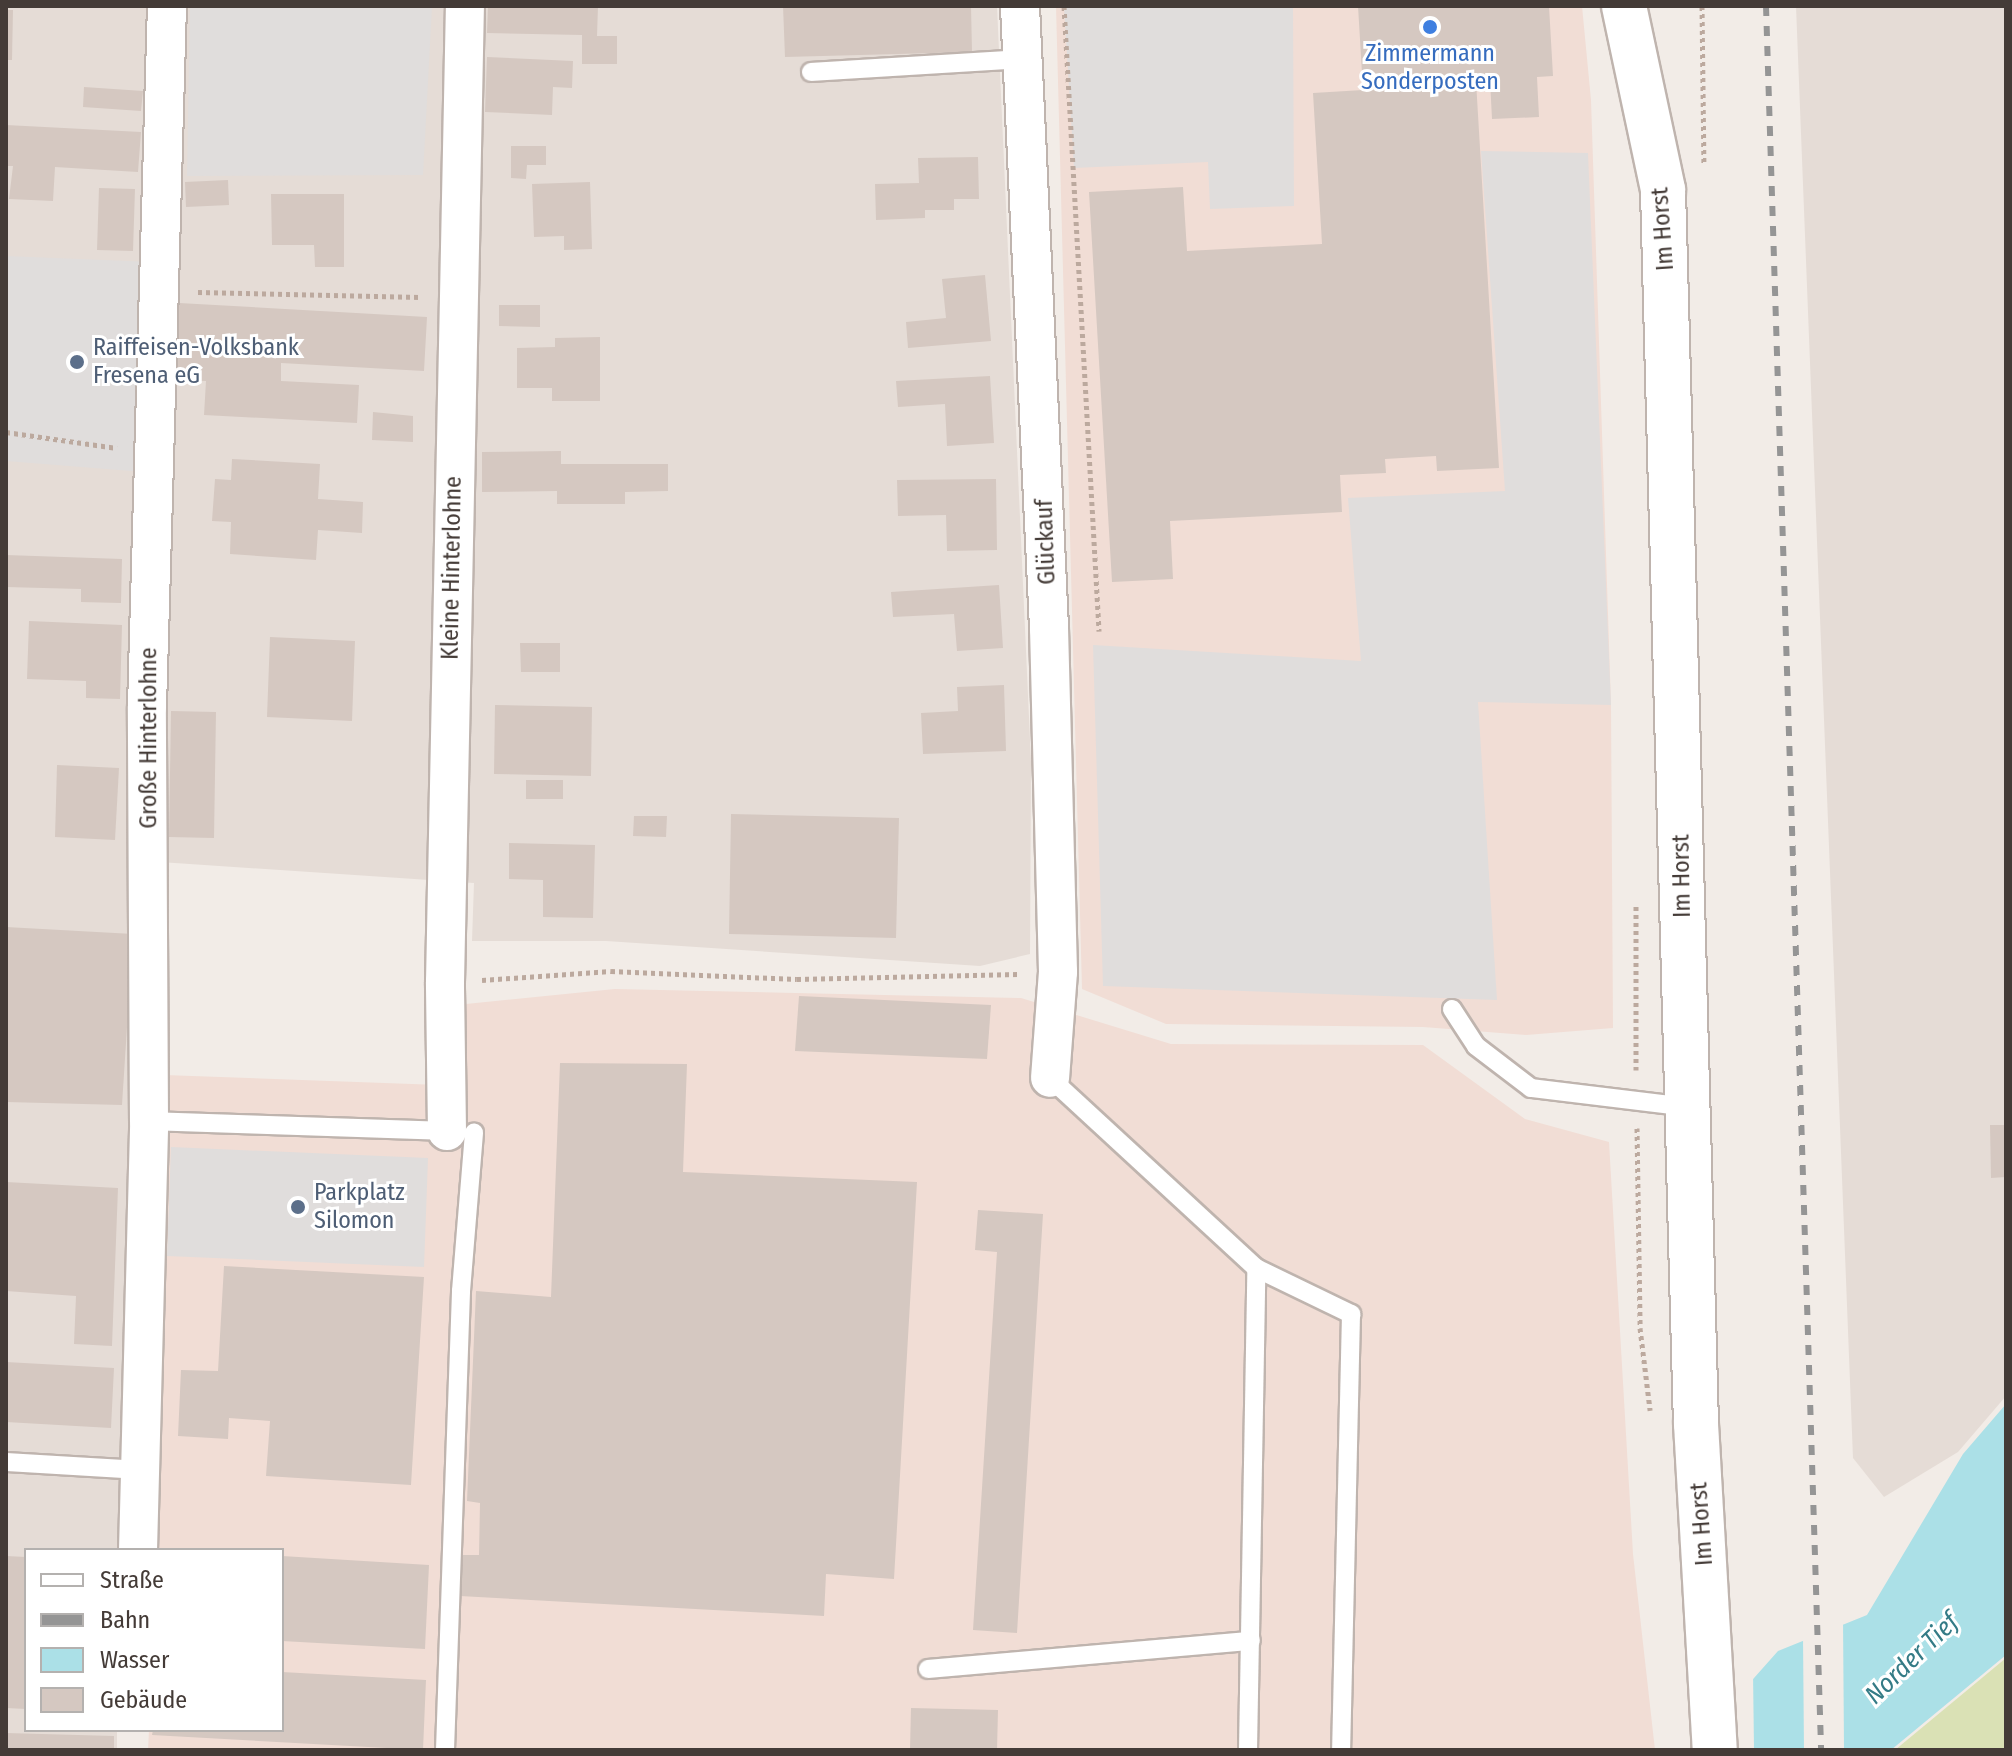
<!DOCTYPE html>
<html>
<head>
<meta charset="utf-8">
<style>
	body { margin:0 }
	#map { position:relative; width:2012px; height:1756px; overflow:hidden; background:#f2ece7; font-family:"Fira Sans Condensed",sans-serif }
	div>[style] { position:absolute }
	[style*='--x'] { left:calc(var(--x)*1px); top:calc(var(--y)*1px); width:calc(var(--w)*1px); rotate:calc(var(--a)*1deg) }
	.residential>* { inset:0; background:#e5dcd6 }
	.commercial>* { inset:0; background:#f1ddd5 }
	.green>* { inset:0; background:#dae1b5 }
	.parking>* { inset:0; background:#e0dddc }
	.water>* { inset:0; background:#abe0e7 }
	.pier>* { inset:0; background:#f2ece7 }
	.building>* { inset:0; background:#d5c8c1 }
	.path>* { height:5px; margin-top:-2.5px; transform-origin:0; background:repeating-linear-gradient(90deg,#bca99e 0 4px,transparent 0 8px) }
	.roads { filter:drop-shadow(2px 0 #bfb4ae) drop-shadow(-2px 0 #bfb4ae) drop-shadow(0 2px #bfb4ae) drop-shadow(0 -2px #bfb4ae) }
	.service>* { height:18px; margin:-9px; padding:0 9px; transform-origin:9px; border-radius:9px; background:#fff }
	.minor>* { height:38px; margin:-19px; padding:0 19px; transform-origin:19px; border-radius:19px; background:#fff }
	.tertiary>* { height:44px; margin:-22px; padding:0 22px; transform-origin:22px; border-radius:22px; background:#fff }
	.rail>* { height:6px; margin-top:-3px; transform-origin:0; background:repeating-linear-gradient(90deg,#959595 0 10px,transparent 0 20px) }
	.dots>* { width:22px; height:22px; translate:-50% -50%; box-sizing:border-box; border:4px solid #fff; border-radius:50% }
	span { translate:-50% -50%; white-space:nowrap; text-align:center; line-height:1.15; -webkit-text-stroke:6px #fff; paint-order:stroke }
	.shop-label { font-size:24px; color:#366cbe }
	.street-label { font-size:24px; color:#443b37 }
	.service-label { font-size:24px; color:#4e5e75 }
	.left { translate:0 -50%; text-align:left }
	.water-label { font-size:26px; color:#347b86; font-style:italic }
	.frame { position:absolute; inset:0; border:8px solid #443b37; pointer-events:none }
	.legend { position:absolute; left:24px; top:1548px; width:260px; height:184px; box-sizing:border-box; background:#fff; border:2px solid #b4b1af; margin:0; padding:10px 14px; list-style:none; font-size:24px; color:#443b37 }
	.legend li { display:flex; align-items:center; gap:16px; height:40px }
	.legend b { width:40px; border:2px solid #b4b1af }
</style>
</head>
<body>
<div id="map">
	<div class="residential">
		<div style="clip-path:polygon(6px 6px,997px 6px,1031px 762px,1030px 954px,980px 966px,606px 941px,472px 941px,474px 883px,160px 862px,122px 1550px,26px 1550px,26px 1730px,117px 1730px,117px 1750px,6px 1750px)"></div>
		<div style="clip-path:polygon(1796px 6px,2006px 6px,2006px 1396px,1958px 1452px,1884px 1497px,1853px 1458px)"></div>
	</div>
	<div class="commercial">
		<div style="clip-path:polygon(1056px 6px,1582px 6px,1591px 100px,1611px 705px,1613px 1028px,1526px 1035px,1423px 1027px,1166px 1024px,1082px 989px)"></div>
		<div style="clip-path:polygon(615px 989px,1021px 998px,1171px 1044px,1423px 1045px,1525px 1119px,1609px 1142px,1633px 1554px,1655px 1750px,148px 1750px,149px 1730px,282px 1730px,282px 1550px,153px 1550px,164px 1075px,467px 1086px,466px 1004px)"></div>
	</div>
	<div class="green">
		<div style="clip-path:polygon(2006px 1658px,2006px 1750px,1895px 1750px)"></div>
	</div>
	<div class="parking">
		<div style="clip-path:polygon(190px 6px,432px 6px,423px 175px,187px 176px)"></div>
		<div style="clip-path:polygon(1064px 6px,1293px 6px,1294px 206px,1210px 209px,1208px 162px,1074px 168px)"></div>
		<div style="clip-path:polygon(1481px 151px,1588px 153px,1611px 705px,1478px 702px,1497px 1000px,1103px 986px,1093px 645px,1361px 661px,1348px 498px,1505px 491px)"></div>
		<div style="clip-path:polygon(6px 256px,153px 262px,144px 472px,6px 461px)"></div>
		<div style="clip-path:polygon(171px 1147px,428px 1158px,424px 1267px,167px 1256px)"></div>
	</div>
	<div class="water">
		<div style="clip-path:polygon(2006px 1404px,2006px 1655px,1891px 1750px,1690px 1750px,1778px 1651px,1867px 1615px,1963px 1454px)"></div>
	</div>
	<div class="pier">
		<div style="clip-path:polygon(1843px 1621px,1844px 1750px,1804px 1750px,1803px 1636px)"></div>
		<div style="clip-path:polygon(1753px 1673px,1754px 1750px,1686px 1750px,1687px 1747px)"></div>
	</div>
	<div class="building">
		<div style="clip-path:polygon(488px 6px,598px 6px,597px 36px,617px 36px,617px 64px,582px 64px,582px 35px,487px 33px)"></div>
		<div style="clip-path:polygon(783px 6px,971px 6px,972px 52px,785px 57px)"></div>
		<div style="clip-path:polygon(1358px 6px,1549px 6px,1553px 76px,1537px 77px,1539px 117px,1492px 119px,1490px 80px,1476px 81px,1499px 468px,1437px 471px,1436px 456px,1385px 459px,1386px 473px,1340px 475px,1342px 512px,1170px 521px,1173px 579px,1112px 582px,1089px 192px,1183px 187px,1187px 251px,1322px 244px,1313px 93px,1363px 90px)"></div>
		<div style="clip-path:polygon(6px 10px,13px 10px,12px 60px,6px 60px)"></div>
		<div style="clip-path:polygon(487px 57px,573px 61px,572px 88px,553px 87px,552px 115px,485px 112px)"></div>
		<div style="clip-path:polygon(84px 87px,143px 91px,141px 111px,83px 107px)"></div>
		<div style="clip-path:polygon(6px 125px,141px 132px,138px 172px,55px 167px,53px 201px,9px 199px,13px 166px,6px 166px)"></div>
		<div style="clip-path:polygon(511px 146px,546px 146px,546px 165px,527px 165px,526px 179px,511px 178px)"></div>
		<div style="clip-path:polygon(978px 157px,979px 199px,954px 199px,954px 210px,925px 210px,925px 218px,876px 220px,875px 184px,919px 183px,918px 158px)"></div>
		<div style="clip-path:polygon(228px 180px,229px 205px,186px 207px,185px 182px)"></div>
		<div style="clip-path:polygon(590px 182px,592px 249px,564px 250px,564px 236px,534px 237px,532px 184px)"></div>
		<div style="clip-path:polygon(99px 188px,135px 189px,133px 251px,97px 250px)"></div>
		<div style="clip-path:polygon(271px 194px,344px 194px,344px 267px,315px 267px,314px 245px,272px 245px)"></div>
		<div style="clip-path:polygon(985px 275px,991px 341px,908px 348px,906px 322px,946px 318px,942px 279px)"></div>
		<div style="clip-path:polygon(179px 303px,427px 317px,424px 371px,281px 363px,281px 381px,359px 385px,357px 423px,204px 415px,206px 381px,175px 380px)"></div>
		<div style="clip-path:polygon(499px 305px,540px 305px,540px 327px,499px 326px)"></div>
		<div style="clip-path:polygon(600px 337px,600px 401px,552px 401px,552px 388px,517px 388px,517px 348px,555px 347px,555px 338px)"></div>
		<div style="clip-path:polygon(990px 376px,994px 443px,947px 446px,945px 404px,898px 407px,896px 381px)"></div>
		<div style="clip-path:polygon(373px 412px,413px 416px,413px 442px,372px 440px)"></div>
		<div style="clip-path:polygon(561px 451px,561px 464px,668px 464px,668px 491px,625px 492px,625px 504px,557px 504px,557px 491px,482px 492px,482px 452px)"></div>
		<div style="clip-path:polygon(232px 459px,320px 464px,318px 499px,363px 502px,362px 533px,318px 530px,316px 560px,230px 554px,231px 522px,212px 521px,215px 479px,231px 480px)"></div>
		<div style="clip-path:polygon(996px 479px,997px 550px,947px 551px,946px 515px,898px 516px,897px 480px)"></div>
		<div style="clip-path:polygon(6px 555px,122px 559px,121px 603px,81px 602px,81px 589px,6px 587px)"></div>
		<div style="clip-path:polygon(999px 585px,1003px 648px,957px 651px,954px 614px,893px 617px,891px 592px)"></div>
		<div style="clip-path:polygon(29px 621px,122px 625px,120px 699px,86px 698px,86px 681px,27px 679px)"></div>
		<div style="clip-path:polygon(270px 637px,355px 641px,352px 721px,267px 717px)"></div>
		<div style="clip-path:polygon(520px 643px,560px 643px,560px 672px,521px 672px)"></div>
		<div style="clip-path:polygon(1004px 685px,1006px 751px,923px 754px,921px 713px,958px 711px,957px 687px)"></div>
		<div style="clip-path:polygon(495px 705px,592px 707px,591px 776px,494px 774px)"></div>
		<div style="clip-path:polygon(171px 711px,216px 712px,214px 838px,169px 837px)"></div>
		<div style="clip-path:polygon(57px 765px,119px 768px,115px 840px,55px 837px)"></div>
		<div style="clip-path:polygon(526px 780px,563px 780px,563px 799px,526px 799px)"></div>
		<div style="clip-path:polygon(731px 814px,899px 818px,896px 938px,729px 934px)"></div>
		<div style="clip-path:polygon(634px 816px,667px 816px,666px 837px,633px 836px)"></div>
		<div style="clip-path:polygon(509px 843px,595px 845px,593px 918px,543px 917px,543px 880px,509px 879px)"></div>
		<div style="clip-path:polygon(6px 927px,133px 934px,122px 1105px,6px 1102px)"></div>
		<div style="clip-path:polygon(799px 996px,991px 1005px,987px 1059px,795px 1051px)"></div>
		<div style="clip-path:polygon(560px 1063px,687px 1064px,683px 1172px,917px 1182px,894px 1579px,826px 1574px,824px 1616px,460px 1596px,462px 1555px,479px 1555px,480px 1503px,467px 1501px,476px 1291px,551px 1297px)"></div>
		<div style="clip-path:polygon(1990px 1125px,2006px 1125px,2006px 1177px,1991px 1178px)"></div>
		<div style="clip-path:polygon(6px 1182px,118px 1188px,112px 1346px,74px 1344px,76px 1296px,6px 1291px)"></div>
		<div style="clip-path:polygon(978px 1210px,1043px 1214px,1017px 1633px,973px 1630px,997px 1252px,975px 1250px)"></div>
		<div style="clip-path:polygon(224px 1266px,424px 1277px,411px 1485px,266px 1476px,270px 1421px,229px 1418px,228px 1439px,178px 1436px,181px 1370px,218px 1371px)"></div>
		<div style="clip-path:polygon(6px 1362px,114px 1368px,111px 1428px,6px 1422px)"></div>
		<div style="clip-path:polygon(6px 1556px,26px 1557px,26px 1709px,6px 1708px)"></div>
		<div style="clip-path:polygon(282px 1556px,429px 1565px,425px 1649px,282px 1641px)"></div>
		<div style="clip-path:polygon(282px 1672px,426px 1680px,423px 1750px,152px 1735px,153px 1730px,282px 1730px)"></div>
		<div style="clip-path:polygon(911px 1708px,998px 1710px,997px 1750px,910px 1750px)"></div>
		<div style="clip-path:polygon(6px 1733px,114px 1736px,114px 1750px,6px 1750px)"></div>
	</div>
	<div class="path">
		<div style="--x:1064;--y:6;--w:626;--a:86.79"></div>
		<div style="--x:1702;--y:6;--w:159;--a:89.3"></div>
		<div style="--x:198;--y:292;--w:222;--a:1.3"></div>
		<div style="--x:6;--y:432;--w:112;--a:8.2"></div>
		<div style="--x:482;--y:980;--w:129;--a:-4"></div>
		<div style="--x:611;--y:971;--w:186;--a:2.5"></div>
		<div style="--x:797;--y:979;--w:223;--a:-1.3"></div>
		<div style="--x:1636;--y:1070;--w:166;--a:-90"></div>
		<div style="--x:1637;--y:1128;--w:200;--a:89.1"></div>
		<div style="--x:1640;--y:1328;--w:83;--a:83"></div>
	</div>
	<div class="roads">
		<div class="service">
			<div style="--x:811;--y:72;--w:212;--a:-3.5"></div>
			<div style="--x:1452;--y:1009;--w:44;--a:57"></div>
			<div style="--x:1476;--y:1046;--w:69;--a:37.4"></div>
			<div style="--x:1531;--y:1088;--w:158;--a:6.9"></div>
			<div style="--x:1050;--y:1078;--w:280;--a:42.7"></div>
			<div style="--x:1256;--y:1268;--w:106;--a:25.8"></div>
			<div style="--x:1351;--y:1314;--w:436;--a:91.3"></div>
			<div style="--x:149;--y:1121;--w:298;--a:1.9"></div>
			<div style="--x:6;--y:1462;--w:134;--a:3.4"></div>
			<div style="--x:928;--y:1669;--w:324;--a:-5"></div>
			<div style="--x:445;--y:1750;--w:459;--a:-88"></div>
			<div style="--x:461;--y:1291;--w:159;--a:-85.3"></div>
			<div style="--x:1248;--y:1750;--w:482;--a:-89"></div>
		</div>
		<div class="minor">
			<div style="--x:1020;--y:6;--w:623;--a:87.33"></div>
			<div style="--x:1049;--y:628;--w:344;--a:88.5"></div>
			<div style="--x:1058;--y:972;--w:106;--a:94.3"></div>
			<div style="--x:447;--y:1131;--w:149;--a:-90.8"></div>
			<div style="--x:445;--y:982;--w:976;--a:-88.83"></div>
			<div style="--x:138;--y:1550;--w:429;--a:-88.5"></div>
			<div style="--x:149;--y:1121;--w:414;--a:-90.3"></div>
			<div style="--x:147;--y:707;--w:701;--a:-88.37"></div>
		</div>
		<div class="tertiary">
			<div style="--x:1624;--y:6;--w:188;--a:78"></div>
			<div style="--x:1663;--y:190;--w:1234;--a:88.47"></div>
			<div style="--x:1696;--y:1424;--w:327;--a:86.7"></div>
		</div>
	</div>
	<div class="rail">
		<div style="--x:1766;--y:6;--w:1745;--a:88.19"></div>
	</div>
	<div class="dots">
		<div style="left:1430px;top:27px;background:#3f7fe0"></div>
		<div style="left:77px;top:362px;background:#5c6f8a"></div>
		<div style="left:298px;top:1207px;background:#5c6f8a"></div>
	</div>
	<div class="shop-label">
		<span style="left:1430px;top:68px">Zimmermann<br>Sonderposten</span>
	</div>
	<div class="street-label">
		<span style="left:1663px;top:229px;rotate:-94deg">Im Horst</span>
		<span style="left:1046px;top:542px;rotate:-92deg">Glückauf</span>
		<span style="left:452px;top:568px;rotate:-89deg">Kleine Hinterlohne</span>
		<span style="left:149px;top:738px;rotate:-90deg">Große Hinterlohne</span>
		<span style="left:1682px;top:876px;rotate:-91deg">Im Horst</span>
		<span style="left:1702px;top:1524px;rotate:-94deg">Im Horst</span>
	</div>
	<div class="service-label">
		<span class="left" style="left:93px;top:362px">Raiffeisen-Volksbank<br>Fresena eG</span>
		<span class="left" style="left:314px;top:1207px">Parkplatz<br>Silomon</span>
	</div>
	<div class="water-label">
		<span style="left:1912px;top:1659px;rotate:-44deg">Norder Tief</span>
	</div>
	<div class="frame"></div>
	<ul class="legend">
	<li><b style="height:10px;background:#fff"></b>Straße</li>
	<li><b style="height:10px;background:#959595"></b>Bahn</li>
	<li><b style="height:22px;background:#abe0e7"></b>Wasser</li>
	<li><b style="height:22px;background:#d5c8c1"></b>Gebäude</li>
	</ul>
</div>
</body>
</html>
